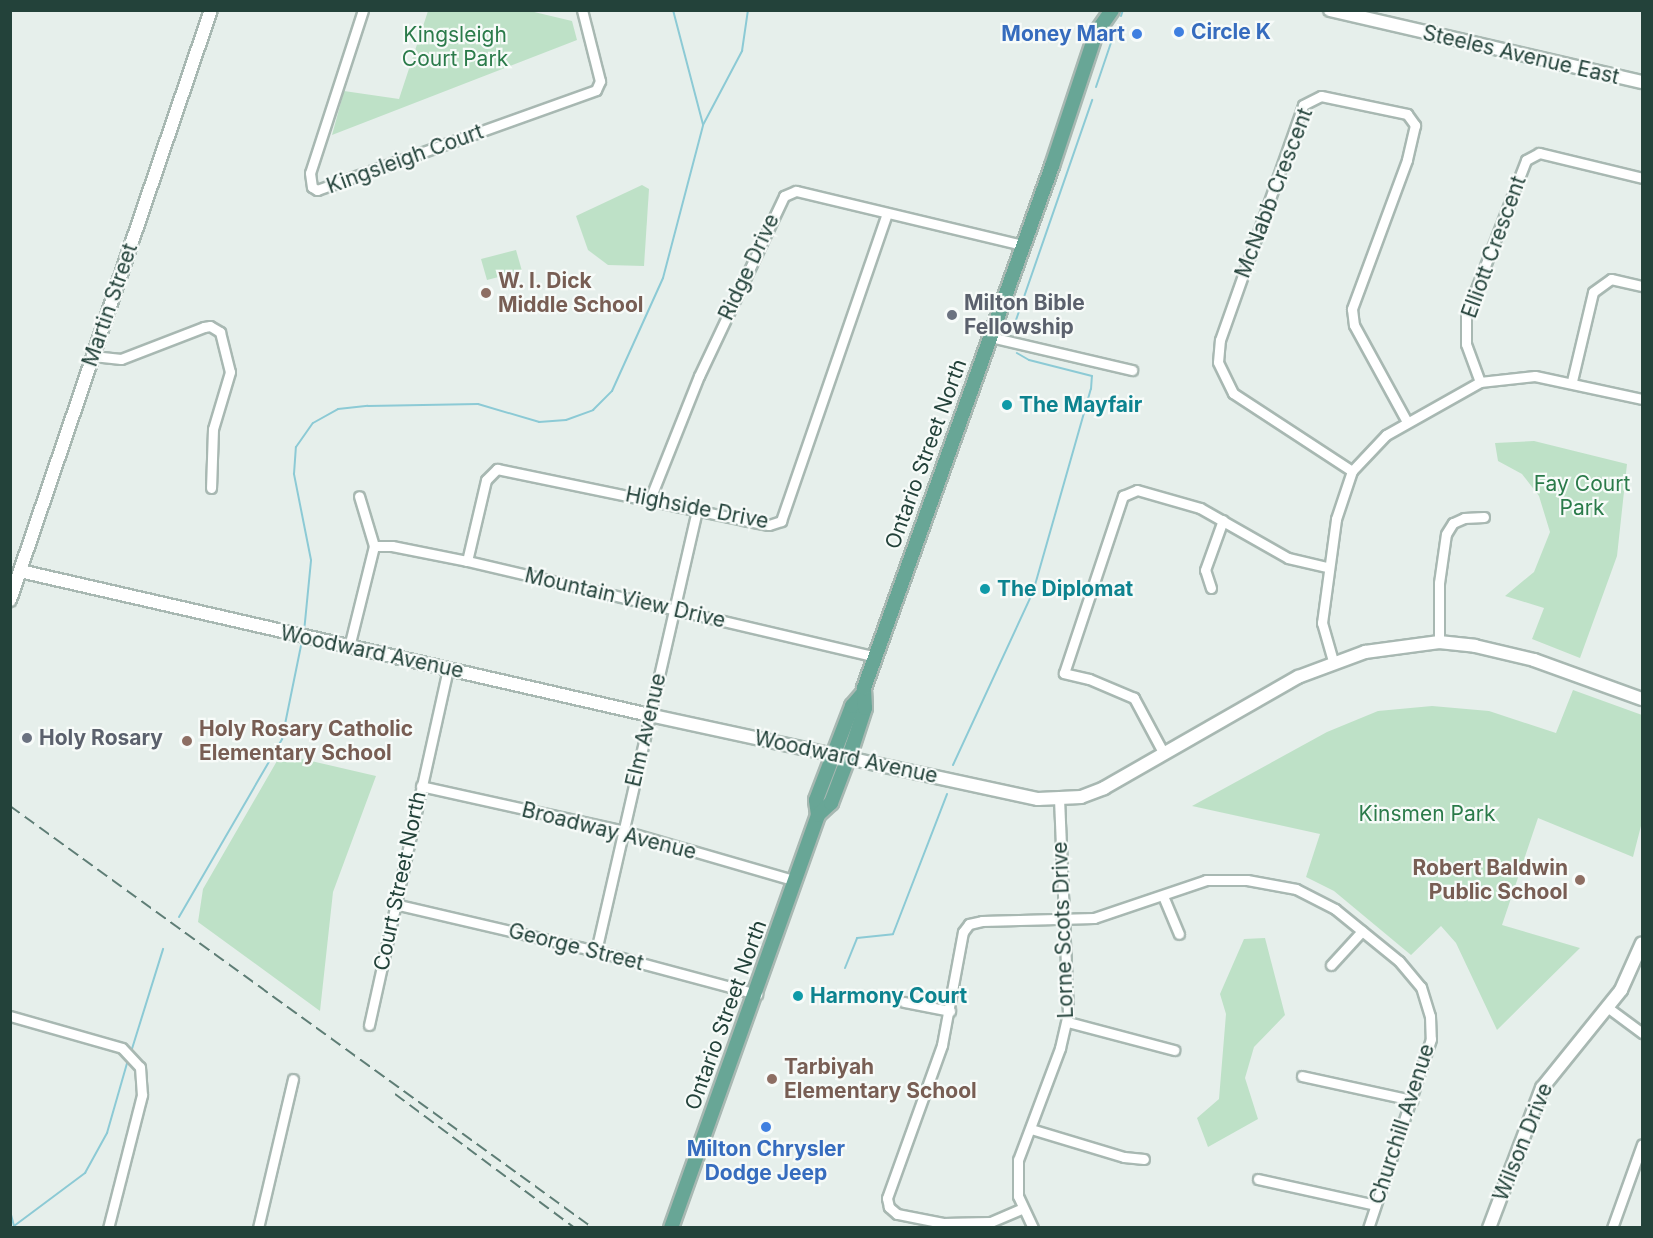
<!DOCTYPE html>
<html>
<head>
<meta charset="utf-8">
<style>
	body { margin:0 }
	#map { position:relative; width:1653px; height:1238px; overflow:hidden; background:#e6efeb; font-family:Inter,sans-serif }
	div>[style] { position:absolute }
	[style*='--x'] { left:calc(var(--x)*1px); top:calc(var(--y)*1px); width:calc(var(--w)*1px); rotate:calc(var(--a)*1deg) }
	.green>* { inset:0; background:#bee1c7 }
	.stream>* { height:2px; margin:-1px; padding:0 1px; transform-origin:1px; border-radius:1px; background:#8ccad5 }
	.roads { filter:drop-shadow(2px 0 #a8b8b2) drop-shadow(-2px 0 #a8b8b2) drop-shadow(0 2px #a8b8b2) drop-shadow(0 -2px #a8b8b2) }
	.street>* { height:9px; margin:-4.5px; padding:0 4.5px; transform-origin:4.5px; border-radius:4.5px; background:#fff }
	.secondary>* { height:12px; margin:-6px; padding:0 6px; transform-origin:6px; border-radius:6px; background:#fff }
	.primary>* { height:14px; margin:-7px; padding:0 7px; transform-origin:7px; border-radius:7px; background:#68a696 }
	.rail>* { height:2px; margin-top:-1px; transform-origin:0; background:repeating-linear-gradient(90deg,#5e7d75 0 12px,transparent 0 18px) }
	.dots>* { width:16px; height:16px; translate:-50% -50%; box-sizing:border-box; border:3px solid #f7fbf9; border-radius:50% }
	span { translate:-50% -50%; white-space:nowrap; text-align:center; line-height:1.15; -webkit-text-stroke:4.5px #f7fbf9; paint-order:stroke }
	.shop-label { font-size:21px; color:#366cbe; font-weight:700 }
	.left { translate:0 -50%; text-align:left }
	.right { translate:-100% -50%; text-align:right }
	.park-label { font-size:21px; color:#2b7b4a }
	.street-label { font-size:21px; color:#23423a }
	.education-label { font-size:21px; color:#785e54; font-weight:700 }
	.worship-label { font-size:21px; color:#5b616d; font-weight:700 }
	.culture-label { font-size:21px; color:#0d838f; font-weight:700 }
	.frame { position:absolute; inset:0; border:12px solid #23423a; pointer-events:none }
</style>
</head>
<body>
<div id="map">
	<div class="green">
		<div style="clip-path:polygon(428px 11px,530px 11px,572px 21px,577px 40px,332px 135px,344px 91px,399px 99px)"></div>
		<div style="clip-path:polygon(642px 185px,649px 189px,644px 266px,608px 265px,588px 250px,576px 216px)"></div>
		<div style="clip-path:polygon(516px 250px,522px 271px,487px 280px,481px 259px)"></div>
		<div style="clip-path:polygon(1534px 441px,1627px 464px,1617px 556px,1580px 658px,1532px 639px,1544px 608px,1505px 596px,1534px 572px,1550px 532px,1539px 496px,1522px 474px,1498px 461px,1495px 443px)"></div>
		<div style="clip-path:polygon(1573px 690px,1642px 715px,1642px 822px,1633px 857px,1538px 818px,1502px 925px,1580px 948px,1497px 1030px,1456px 943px,1441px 926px,1411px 955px,1334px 891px,1306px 877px,1320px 834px,1192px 806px,1327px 732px,1378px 711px,1432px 706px,1489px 711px,1556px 733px)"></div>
		<div style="clip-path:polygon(281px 754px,376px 776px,333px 892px,320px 1011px,198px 922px,203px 889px)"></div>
		<div style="clip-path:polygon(1265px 938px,1285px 1015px,1254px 1047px,1245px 1078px,1258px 1119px,1208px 1147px,1197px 1118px,1219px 1099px,1226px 1014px,1220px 994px,1244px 939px)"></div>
	</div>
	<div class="stream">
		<div style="--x:673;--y:10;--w:118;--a:75.3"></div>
		<div style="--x:1121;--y:16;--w:6;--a:-72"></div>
		<div style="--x:1096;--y:87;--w:62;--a:-71.3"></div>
		<div style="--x:1016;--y:320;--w:233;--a:-70.9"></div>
		<div style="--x:304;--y:632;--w:72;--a:-84.4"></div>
		<div style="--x:311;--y:560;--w:88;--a:-101.2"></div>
		<div style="--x:294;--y:474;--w:27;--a:-86"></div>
		<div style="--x:296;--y:447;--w:29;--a:-55"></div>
		<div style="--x:313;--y:423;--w:29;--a:-29"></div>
		<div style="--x:338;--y:409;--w:30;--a:-6"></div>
		<div style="--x:368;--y:406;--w:110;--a:-1"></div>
		<div style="--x:478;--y:404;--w:64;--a:16.4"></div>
		<div style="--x:539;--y:422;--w:27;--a:-4"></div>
		<div style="--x:566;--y:420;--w:29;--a:-20"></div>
		<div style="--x:593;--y:410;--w:27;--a:-45"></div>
		<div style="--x:612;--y:391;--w:124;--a:-65.7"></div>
		<div style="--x:663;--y:278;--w:158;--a:-75.3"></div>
		<div style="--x:703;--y:125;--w:84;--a:-62.2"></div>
		<div style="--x:742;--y:51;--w:41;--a:-81.7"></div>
		<div style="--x:953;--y:765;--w:191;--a:-65.2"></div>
		<div style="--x:1033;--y:592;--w:211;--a:-74.1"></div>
		<div style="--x:1091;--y:389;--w:13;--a:-86"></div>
		<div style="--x:1092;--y:376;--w:65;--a:-165.7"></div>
		<div style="--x:1029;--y:360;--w:14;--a:-150"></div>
		<div style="--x:179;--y:917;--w:206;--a:-59.9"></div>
		<div style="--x:282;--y:739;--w:100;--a:-78.5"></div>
		<div style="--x:845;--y:968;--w:32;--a:-68"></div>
		<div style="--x:857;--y:938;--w:36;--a:-6"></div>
		<div style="--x:893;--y:934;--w:150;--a:-68.9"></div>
		<div style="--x:131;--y:1052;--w:108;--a:-72.7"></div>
		<div style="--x:10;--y:1211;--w:16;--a:75"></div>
		<div style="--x:14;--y:1226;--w:89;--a:-36.7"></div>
		<div style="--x:85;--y:1173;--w:46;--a:-61.2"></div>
		<div style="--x:107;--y:1133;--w:76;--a:-74"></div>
	</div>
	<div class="roads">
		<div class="street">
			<div style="--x:363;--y:10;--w:171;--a:108"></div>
			<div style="--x:310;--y:173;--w:14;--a:82"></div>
			<div style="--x:312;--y:187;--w:6;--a:31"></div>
			<div style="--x:317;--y:190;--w:296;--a:-19.7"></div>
			<div style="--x:596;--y:90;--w:10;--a:-66"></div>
			<div style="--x:600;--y:81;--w:73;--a:-104.2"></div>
			<div style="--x:990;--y:337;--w:146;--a:13.1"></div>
			<div style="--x:93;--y:356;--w:28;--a:6"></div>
			<div style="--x:121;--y:359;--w:89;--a:-21.1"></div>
			<div style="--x:204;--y:327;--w:6;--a:-9"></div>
			<div style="--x:210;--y:326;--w:12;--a:31"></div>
			<div style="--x:220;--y:332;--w:41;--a:76"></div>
			<div style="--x:230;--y:372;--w:59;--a:106.6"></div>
			<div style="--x:213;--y:429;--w:59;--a:91.9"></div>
			<div style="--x:1572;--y:381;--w:91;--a:-76.7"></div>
			<div style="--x:1593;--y:292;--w:22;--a:-36"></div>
			<div style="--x:1611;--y:279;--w:32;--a:13"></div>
			<div style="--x:1480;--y:382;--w:40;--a:-110.2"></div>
			<div style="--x:1466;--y:344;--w:29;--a:-90"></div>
			<div style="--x:1466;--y:315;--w:166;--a:-68.8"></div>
			<div style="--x:1526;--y:160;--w:15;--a:-28"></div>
			<div style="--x:1539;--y:153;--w:106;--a:13.6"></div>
			<div style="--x:1352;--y:471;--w:142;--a:-146.8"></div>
			<div style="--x:1233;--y:393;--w:34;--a:-116"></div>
			<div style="--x:1218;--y:362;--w:22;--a:-85"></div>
			<div style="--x:1220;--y:340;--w:249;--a:-70.5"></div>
			<div style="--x:1303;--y:105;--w:20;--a:-27"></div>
			<div style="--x:1321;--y:96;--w:88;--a:11.8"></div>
			<div style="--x:1407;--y:114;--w:14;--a:54"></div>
			<div style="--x:1415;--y:125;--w:36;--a:103"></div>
			<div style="--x:1407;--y:160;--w:159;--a:110.3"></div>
			<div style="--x:1352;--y:309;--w:16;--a:83"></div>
			<div style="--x:1354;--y:325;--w:111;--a:61.3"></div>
			<div style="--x:650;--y:499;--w:132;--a:-68.3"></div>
			<div style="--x:699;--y:376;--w:199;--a:-64.7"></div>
			<div style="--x:784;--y:196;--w:13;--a:-23"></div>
			<div style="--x:796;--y:191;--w:232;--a:13.4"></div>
			<div style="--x:374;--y:546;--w:18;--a:0"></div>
			<div style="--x:392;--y:546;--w:76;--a:11.3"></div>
			<div style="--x:467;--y:561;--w:419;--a:13.2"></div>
			<div style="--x:467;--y:561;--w:83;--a:-76.8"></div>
			<div style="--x:486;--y:480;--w:16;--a:-45"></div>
			<div style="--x:497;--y:469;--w:251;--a:11.7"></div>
			<div style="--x:743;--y:520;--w:26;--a:11"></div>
			<div style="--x:769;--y:525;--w:13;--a:-18"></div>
			<div style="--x:781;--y:521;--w:325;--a:-71"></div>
			<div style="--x:1211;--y:588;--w:19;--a:-108"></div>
			<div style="--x:1205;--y:570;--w:53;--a:-70.2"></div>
			<div style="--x:1439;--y:642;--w:59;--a:-90"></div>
			<div style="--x:1439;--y:583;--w:49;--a:-81.9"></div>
			<div style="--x:1446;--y:534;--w:13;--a:-58"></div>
			<div style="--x:1453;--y:523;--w:12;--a:-24"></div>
			<div style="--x:1464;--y:518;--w:20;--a:-3"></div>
			<div style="--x:349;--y:647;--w:104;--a:-76.1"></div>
			<div style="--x:374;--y:546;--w:52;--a:-106.7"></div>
			<div style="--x:1333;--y:661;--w:40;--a:-106"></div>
			<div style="--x:1322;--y:623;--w:105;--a:-82.3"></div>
			<div style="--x:1336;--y:519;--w:51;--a:-71.6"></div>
			<div style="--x:1352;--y:471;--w:50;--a:-46.6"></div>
			<div style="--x:1386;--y:435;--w:108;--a:-29.4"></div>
			<div style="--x:1480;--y:382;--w:55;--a:-6.2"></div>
			<div style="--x:1535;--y:376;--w:109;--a:12.1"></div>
			<div style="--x:1164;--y:754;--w:64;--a:-118.2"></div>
			<div style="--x:1134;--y:698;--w:49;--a:-157.1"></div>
			<div style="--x:1089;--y:679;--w:26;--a:-167"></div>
			<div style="--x:1064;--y:673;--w:187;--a:-71.6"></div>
			<div style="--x:1123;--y:496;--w:15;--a:-23"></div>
			<div style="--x:1137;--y:490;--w:66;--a:15.9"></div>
			<div style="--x:1200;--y:508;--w:101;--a:29.6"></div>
			<div style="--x:1288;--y:558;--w:39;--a:13"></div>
			<div style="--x:421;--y:786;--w:208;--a:12.5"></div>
			<div style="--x:624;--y:831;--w:179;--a:16.2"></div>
			<div style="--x:1163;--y:896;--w:41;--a:67.2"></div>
			<div style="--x:394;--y:904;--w:207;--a:13.1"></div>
			<div style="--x:596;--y:951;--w:167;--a:15"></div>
			<div style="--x:596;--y:951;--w:452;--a:-77.1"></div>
			<div style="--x:1331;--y:965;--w:46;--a:-47.6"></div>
			<div style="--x:904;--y:1002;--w:47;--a:11.1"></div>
			<div style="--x:1607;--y:1007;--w:44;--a:36.6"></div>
			<div style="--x:10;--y:1016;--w:116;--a:15.9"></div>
			<div style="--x:122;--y:1048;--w:26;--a:47"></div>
			<div style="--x:140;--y:1067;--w:28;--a:86"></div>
			<div style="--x:142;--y:1095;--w:137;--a:104.3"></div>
			<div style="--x:1068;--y:1022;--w:110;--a:14.8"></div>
			<div style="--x:369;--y:1025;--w:366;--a:-77.5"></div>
			<div style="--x:1302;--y:1076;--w:113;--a:12.3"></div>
			<div style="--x:1031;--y:1129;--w:97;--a:16.8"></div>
			<div style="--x:1124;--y:1157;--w:20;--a:6"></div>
			<div style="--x:1258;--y:1179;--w:120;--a:12.5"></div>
			<div style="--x:1021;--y:1209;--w:34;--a:157"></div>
			<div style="--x:990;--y:1222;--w:47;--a:178.8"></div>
			<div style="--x:943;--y:1223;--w:47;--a:-168.9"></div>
			<div style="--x:897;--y:1214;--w:11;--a:-139"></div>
			<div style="--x:889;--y:1207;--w:9;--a:-103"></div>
			<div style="--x:887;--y:1198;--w:163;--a:-70.2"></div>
			<div style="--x:942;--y:1045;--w:115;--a:-79.5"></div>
			<div style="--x:963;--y:932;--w:10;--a:-53"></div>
			<div style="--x:969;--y:924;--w:13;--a:-13"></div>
			<div style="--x:982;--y:921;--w:112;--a:-1.5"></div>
			<div style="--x:1094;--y:918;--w:118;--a:-18.7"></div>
			<div style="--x:1206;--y:880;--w:41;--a:0"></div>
			<div style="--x:1247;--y:880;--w:50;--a:10.4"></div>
			<div style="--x:1296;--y:889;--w:44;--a:27.1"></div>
			<div style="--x:1335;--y:909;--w:82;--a:39.1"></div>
			<div style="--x:1399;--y:961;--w:34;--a:50"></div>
			<div style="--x:1421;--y:987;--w:30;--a:73"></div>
			<div style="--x:1430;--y:1016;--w:23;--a:88"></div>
			<div style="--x:1431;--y:1039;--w:199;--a:108.4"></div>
			<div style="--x:258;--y:1228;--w:153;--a:-76.8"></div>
			<div style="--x:1033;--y:1228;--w:35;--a:-115"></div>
			<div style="--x:1018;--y:1196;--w:36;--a:-90"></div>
			<div style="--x:1018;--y:1160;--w:120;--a:-69.4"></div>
			<div style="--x:1060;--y:1048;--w:36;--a:-77"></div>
			<div style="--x:1068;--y:1013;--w:213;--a:-92.4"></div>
			<div style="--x:1612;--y:1228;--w:89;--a:-70.3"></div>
		</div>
		<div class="secondary">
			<div style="--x:1330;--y:10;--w:320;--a:13"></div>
			<div style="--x:20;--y:571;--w:645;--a:12.89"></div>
			<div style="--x:649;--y:715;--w:398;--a:12.2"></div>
			<div style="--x:1038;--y:799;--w:43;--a:-2.7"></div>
			<div style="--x:1081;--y:797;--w:25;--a:-21"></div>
			<div style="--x:1104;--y:788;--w:224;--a:-29.8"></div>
			<div style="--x:1298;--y:677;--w:72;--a:-20.5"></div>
			<div style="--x:1365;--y:652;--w:75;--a:-7.7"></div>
			<div style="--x:1439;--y:642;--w:36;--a:6"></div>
			<div style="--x:1475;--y:646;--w:61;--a:13.3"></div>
			<div style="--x:1534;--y:660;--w:115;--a:19.9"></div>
			<div style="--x:10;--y:600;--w:623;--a:-71.19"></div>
			<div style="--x:1489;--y:1228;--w:150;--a:-69.3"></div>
			<div style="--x:1542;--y:1088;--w:126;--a:-51.1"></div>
			<div style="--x:1621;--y:990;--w:51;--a:-65.9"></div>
		</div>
		<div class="primary">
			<div style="--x:818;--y:815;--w:15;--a:-98"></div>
			<div style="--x:816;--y:800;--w:101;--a:-69"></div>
			<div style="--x:852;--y:706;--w:18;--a:-49"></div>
			<div style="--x:671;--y:1228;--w:438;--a:-70.4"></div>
			<div style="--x:818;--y:815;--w:18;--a:-43"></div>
			<div style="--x:831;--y:803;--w:62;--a:-69.2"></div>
			<div style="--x:853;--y:745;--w:39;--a:-72"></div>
			<div style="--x:865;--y:708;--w:20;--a:-93"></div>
			<div style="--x:864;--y:688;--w:555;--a:-70.19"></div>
			<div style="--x:1052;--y:166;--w:140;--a:-71.7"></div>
			<div style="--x:1096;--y:33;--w:28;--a:-55"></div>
		</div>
	</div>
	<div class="rail">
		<div style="--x:10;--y:806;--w:720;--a:35.9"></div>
		<div style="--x:395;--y:1094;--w:224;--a:36.7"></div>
	</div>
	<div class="dots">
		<div style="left:1179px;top:32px;background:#3f7fe0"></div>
		<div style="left:1137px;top:34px;background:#3f7fe0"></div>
		<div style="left:486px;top:293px;background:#8d6e63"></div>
		<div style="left:952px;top:315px;background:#6b7280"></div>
		<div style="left:1007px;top:405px;background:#0f9aa8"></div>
		<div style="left:985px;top:589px;background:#0f9aa8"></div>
		<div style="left:27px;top:738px;background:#6b7280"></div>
		<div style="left:187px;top:741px;background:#8d6e63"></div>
		<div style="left:1580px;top:880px;background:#8d6e63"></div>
		<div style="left:798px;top:996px;background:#0f9aa8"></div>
		<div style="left:772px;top:1079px;background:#8d6e63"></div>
		<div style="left:766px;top:1127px;background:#3f7fe0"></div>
	</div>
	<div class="shop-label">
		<span class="left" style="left:1191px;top:32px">Circle K</span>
		<span class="right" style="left:1125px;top:34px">Money Mart</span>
		<span style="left:766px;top:1161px">Milton Chrysler<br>Dodge Jeep</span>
	</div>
	<div class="park-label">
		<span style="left:455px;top:47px">Kingsleigh<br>Court Park</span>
		<span style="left:1582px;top:496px">Fay Court<br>Park</span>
		<span style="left:1427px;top:814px">Kinsmen Park</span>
	</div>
	<div class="street-label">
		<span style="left:1521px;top:55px;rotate:13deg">Steeles Avenue East</span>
		<span style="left:405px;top:159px;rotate:-20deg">Kingsleigh Court</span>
		<span style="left:1274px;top:193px;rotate:-69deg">McNabb Crescent</span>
		<span style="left:1494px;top:247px;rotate:-70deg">Elliott Crescent</span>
		<span style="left:749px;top:267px;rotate:-65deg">Ridge Drive</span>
		<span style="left:110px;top:305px;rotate:-71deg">Martin Street</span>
		<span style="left:926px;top:454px;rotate:-70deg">Ontario Street North</span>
		<span style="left:697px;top:508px;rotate:11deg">Highside Drive</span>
		<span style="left:625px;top:598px;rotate:13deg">Mountain View Drive</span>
		<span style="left:372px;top:652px;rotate:12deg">Woodward Avenue</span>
		<span style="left:646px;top:730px;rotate:-77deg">Elm Avenue</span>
		<span style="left:846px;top:757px;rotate:12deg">Woodward Avenue</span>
		<span style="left:609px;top:831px;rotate:14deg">Broadway Avenue</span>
		<span style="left:400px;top:881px;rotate:-78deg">Court Street North</span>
		<span style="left:1063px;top:930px;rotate:-92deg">Lorne Scots Drive</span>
		<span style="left:576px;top:947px;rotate:14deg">George Street</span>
		<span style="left:726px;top:1015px;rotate:-70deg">Ontario Street North</span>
		<span style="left:1402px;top:1124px;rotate:-72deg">Churchill Avenue</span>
		<span style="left:1523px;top:1142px;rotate:-68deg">Wilson Drive</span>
	</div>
	<div class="education-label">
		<span class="left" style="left:498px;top:293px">W. I. Dick<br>Middle School</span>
		<span class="left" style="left:199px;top:741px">Holy Rosary Catholic<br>Elementary School</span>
		<span class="right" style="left:1568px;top:880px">Robert Baldwin<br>Public School</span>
		<span class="left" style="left:784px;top:1079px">Tarbiyah<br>Elementary School</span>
	</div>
	<div class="worship-label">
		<span class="left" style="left:964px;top:315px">Milton Bible<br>Fellowship</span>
		<span class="left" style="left:39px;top:738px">Holy Rosary</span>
	</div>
	<div class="culture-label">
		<span class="left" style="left:1019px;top:405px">The Mayfair</span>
		<span class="left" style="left:997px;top:589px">The Diplomat</span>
		<span class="left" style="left:810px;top:996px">Harmony Court</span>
	</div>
	<div class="frame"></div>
</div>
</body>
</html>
